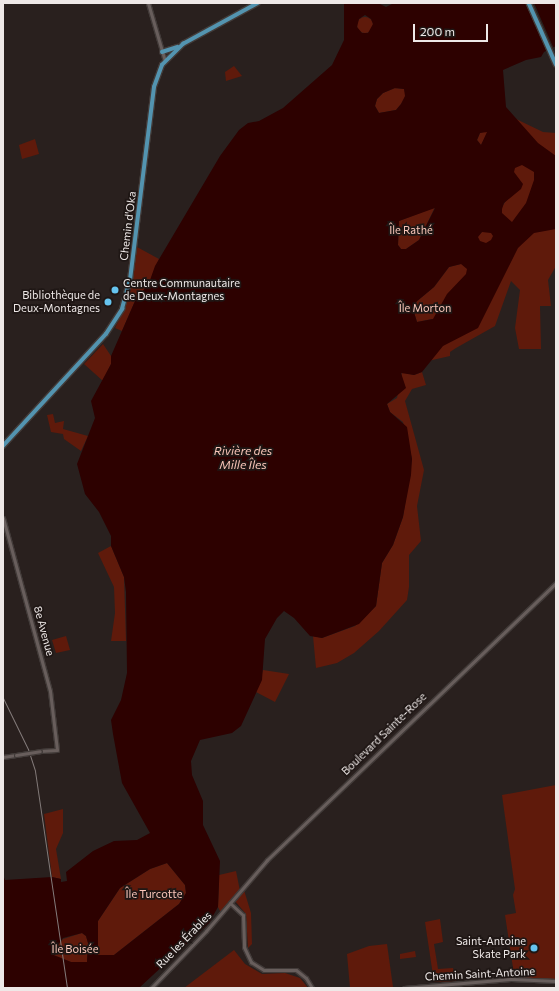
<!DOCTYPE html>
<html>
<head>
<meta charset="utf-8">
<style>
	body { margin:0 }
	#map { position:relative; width:559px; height:991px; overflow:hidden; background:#29201e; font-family:Commissioner,sans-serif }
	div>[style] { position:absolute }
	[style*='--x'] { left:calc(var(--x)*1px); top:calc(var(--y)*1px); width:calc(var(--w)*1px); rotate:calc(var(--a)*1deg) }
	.green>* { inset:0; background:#5f1a0b }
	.round { border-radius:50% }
	.water>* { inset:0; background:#2d0100 }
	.pier>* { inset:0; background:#29201e }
	.roads { filter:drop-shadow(1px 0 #423b39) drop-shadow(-1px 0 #423b39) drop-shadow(0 1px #423b39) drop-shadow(0 -1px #423b39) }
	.minor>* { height:3px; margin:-1.5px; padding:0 1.5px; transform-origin:1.5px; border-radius:1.5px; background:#685e5c }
	.major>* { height:3.5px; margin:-1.75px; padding:0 1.75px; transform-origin:1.75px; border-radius:1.75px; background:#5394b0 }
	.tram>* { height:1px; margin:-0.5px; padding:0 0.5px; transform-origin:0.5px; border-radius:0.5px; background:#837b7a }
	.bridges { filter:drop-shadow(1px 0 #423b39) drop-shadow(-1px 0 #423b39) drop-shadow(0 1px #423b39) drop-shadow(0 -1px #423b39) }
	.minor-bridge>* { height:3px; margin:-1.5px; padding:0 1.5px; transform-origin:1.5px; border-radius:1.5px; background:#685e5c }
	.dots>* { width:11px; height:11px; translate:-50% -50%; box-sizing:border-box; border:2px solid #1f1715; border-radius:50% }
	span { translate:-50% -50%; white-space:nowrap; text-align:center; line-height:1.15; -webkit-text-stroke:3.5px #1f1715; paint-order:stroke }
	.street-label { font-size:11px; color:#eee8e7 }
	.park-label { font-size:11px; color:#fbc7ba }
	.poi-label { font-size:11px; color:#eee8e7 }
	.left { translate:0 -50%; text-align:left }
	.right { translate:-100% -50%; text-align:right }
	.water-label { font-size:12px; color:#f8c4b7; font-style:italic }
	.frame { position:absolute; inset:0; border:4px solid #eee8e7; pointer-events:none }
	.scale { position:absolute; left:413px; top:24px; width:75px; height:18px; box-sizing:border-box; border:2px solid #eee8e7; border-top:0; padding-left:5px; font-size:12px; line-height:14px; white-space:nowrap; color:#eee8e7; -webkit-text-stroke:3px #1f1715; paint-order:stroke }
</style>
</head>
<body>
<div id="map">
	<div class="green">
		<div class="round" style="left:357px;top:17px;width:16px;height:16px"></div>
		<div style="clip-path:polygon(234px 66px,242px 76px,226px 81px,225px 72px)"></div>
		<div style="clip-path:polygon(395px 88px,404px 89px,406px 96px,401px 104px,396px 110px,379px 113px,375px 106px,377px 99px,383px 93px)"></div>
		<div style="clip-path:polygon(514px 118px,543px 132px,556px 133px,556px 266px,548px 280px,551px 306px,540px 306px,541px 349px,519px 349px,515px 328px,520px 290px,511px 281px,495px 326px,456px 348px,450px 352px,450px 356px,428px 361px,432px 319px,417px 322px,413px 309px,416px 302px,434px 287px,449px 267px,461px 264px,473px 242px,497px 215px,507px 199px)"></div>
		<div style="clip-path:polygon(486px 131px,488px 132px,481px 145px,477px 140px,480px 133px)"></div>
		<div style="clip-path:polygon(35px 139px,39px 154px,22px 159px,19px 145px)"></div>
		<div style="clip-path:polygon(435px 207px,419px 240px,406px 249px,401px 249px,398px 245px,399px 221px)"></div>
		<div style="clip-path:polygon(137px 247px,159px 259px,149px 283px,135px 301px,122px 331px,115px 328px,129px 298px)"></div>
		<div style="clip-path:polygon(103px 344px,111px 356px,111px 364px,103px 381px,84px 364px)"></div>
		<div style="clip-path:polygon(402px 372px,414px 375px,422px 372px,426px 385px,412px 389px,405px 401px,424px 470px,417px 506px,421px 541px,409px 555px,409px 587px,407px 600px,379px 631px,354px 653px,337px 663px,316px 668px,313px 636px,322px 638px,355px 626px,376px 606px,382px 563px,393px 545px,403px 517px,412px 459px,403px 422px,390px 412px,387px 404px,397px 398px)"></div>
		<div style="clip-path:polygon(53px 414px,55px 423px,64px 421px,63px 429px,88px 436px,81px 451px,64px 439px,63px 434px,51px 432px,47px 415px)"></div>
		<div style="clip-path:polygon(111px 546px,124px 577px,126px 641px,111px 641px,115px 613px,114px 587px,98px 553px)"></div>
		<div style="clip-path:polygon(66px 636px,70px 650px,56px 653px,52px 640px)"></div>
		<div style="clip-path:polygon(263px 670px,289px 674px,275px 702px,256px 692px)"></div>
		<div style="clip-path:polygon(556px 785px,556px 981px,515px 981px,505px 915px,516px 913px,513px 895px,515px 889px,502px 795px)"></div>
		<div style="clip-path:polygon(63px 809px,63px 833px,56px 849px,61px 879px,52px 877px,44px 814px)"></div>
		<div style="clip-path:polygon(167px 863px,185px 885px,186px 893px,179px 904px,114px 955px,98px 955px,98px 921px,120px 888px,150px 869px)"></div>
		<div style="clip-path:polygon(236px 871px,240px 891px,221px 913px,218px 907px,219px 875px)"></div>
		<div style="clip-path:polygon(244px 890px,251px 913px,252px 944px,248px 948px,246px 914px,235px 901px)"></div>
		<div style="clip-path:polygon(440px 919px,443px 942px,434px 944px,438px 969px,453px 968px,456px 981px,434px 982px,425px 922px)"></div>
		<div style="clip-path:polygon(82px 933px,86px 936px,88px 943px,87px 962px,71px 962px,51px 954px,63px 939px)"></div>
		<div style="clip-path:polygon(387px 944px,393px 987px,350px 988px,347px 954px,369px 946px)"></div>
		<div style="clip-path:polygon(234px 950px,245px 964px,262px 974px,285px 973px,300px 978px,308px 988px,184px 988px)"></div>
		<div style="clip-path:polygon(415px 951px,416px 957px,400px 959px,400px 954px)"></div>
	</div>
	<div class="water">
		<div style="clip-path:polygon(evenodd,344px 3px,378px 3px,386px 7px,394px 3px,556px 3px,556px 46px,544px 52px,541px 57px,526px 60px,503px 70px,506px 107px,538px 143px,556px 156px,556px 229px,534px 233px,518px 248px,478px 328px,443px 346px,422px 372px,414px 375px,401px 373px,406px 388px,387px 404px,390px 412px,407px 427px,412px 459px,411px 475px,403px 517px,393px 545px,382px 563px,376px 606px,359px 624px,322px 638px,310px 636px,294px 618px,284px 611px,277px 618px,265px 639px,262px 680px,241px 726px,232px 733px,200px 740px,191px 761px,192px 775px,203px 801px,203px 825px,220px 861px,218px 907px,209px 923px,139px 988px,3px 988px,3px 875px,5px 880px,52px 877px,61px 879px,61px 882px,67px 881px,66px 872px,93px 851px,114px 841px,137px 840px,150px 833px,122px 783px,113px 734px,111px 720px,121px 700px,127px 673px,126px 592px,124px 577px,111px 546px,111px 536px,99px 512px,85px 494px,77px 464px,95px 418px,91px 401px,111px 364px,111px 356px,135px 301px,149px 283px,155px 266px,220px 156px,239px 130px,248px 123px,259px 121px,283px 108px,332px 65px,344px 40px,344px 3px,365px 15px,371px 19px,373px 24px,368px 33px,362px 33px,357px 27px,359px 19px,365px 15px,344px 3px,395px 88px,404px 89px,405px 96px,401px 104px,396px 110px,379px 113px,375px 106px,377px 99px,383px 93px,395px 88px,344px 3px,487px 132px,481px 145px,477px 140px,480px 133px,487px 132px,344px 3px,522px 165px,534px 172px,534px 180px,526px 203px,512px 222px,502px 213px,502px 209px,504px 203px,521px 189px,523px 184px,514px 172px,515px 168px,522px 165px,344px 3px,435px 208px,419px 240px,406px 249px,401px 249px,398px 245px,399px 221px,435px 208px,344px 3px,482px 232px,491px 233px,493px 236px,491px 240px,486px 243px,480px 241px,478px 237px,482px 232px,344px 3px,461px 264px,467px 269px,466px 274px,447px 294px,433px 319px,417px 322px,413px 309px,416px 302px,434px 287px,449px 267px,461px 264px,344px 3px,167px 863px,185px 885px,186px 893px,179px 904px,114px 955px,98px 955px,98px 921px,120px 888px,150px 869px,167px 863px,344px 3px,82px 933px,86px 936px,88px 943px,87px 962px,71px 962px,51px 954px,63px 938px,82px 933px)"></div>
	</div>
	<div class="pier">
		<div style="clip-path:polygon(526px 3px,534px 3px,554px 49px,547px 52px)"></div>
	</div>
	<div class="roads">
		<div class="minor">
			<div style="--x:148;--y:3;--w:60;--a:73.7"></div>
			<div style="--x:3;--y:518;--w:179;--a:74.8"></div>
			<div style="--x:50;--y:691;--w:59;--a:83.2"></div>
			<div style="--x:57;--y:750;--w:17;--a:177"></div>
			<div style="--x:3;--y:757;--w:13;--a:-9"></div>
			<div style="--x:230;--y:903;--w:18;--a:43"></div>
			<div style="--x:243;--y:915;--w:32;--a:88"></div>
			<div style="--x:244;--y:947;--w:17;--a:65"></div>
			<div style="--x:251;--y:962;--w:15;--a:32"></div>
			<div style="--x:264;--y:970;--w:32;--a:0"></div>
			<div style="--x:296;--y:970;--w:13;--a:39"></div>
			<div style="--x:306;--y:978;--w:12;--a:59"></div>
			<div style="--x:151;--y:988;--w:79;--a:-46"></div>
			<div style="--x:206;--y:931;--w:94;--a:-49.3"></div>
			<div style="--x:267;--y:860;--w:400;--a:-43.8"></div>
			<div style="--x:404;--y:988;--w:107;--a:-4.8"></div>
			<div style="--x:511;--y:979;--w:45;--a:2.5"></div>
		</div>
		<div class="major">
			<div style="--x:529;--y:3;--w:67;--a:66.1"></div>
			<div style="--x:162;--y:52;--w:16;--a:-18"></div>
			<div style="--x:3;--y:446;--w:152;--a:-47.4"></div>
			<div style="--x:106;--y:334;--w:30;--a:-57"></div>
			<div style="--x:122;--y:309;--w:30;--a:-75"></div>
			<div style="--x:130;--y:280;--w:194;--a:-82.9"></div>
			<div style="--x:154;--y:87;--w:23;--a:-70"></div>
			<div style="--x:162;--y:65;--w:30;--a:-45"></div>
			<div style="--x:183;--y:44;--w:85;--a:-28.7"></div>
		</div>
	</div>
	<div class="tram">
		<div style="--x:3;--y:698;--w:57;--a:63.9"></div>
		<div style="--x:28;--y:749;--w:23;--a:72"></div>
		<div style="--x:35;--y:771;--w:219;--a:81.6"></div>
	</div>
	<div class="bridges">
		<div class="minor-bridge">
			<div style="--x:16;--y:755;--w:24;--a:-9"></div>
		</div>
	</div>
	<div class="dots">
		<div style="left:115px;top:290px;background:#66c4ef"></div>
		<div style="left:108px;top:302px;background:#66c4ef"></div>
		<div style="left:534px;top:948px;background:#66c4ef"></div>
	</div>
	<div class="street-label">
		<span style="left:128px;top:226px;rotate:-83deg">Chemin d'Oka</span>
		<span style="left:44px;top:631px;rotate:75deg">8e Avenue</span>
		<span style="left:384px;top:734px;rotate:-44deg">Boulevard Sainte-Rose</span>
		<span style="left:184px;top:940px;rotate:-46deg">Rue les Érables</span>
		<span style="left:480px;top:974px;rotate:-3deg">Chemin Saint-Antoine</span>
	</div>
	<div class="park-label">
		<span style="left:411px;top:230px">Île Rathé</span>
		<span style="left:425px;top:308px">Île Morton</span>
		<span style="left:154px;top:894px">Île Turcotte</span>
		<span style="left:75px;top:949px">Île Boisée</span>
	</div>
	<div class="poi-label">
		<span class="left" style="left:123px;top:290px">Centre Communautaire<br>de Deux-Montagnes</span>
		<span class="right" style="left:100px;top:302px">Bibliothèque de<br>Deux-Montagnes</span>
		<span class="right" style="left:526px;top:948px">Saint-Antoine<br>Skate Park</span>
	</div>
	<div class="water-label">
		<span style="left:243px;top:458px">Rivière des<br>Mille Îles</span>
	</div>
	<div class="frame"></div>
	<div class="scale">200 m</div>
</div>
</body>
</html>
